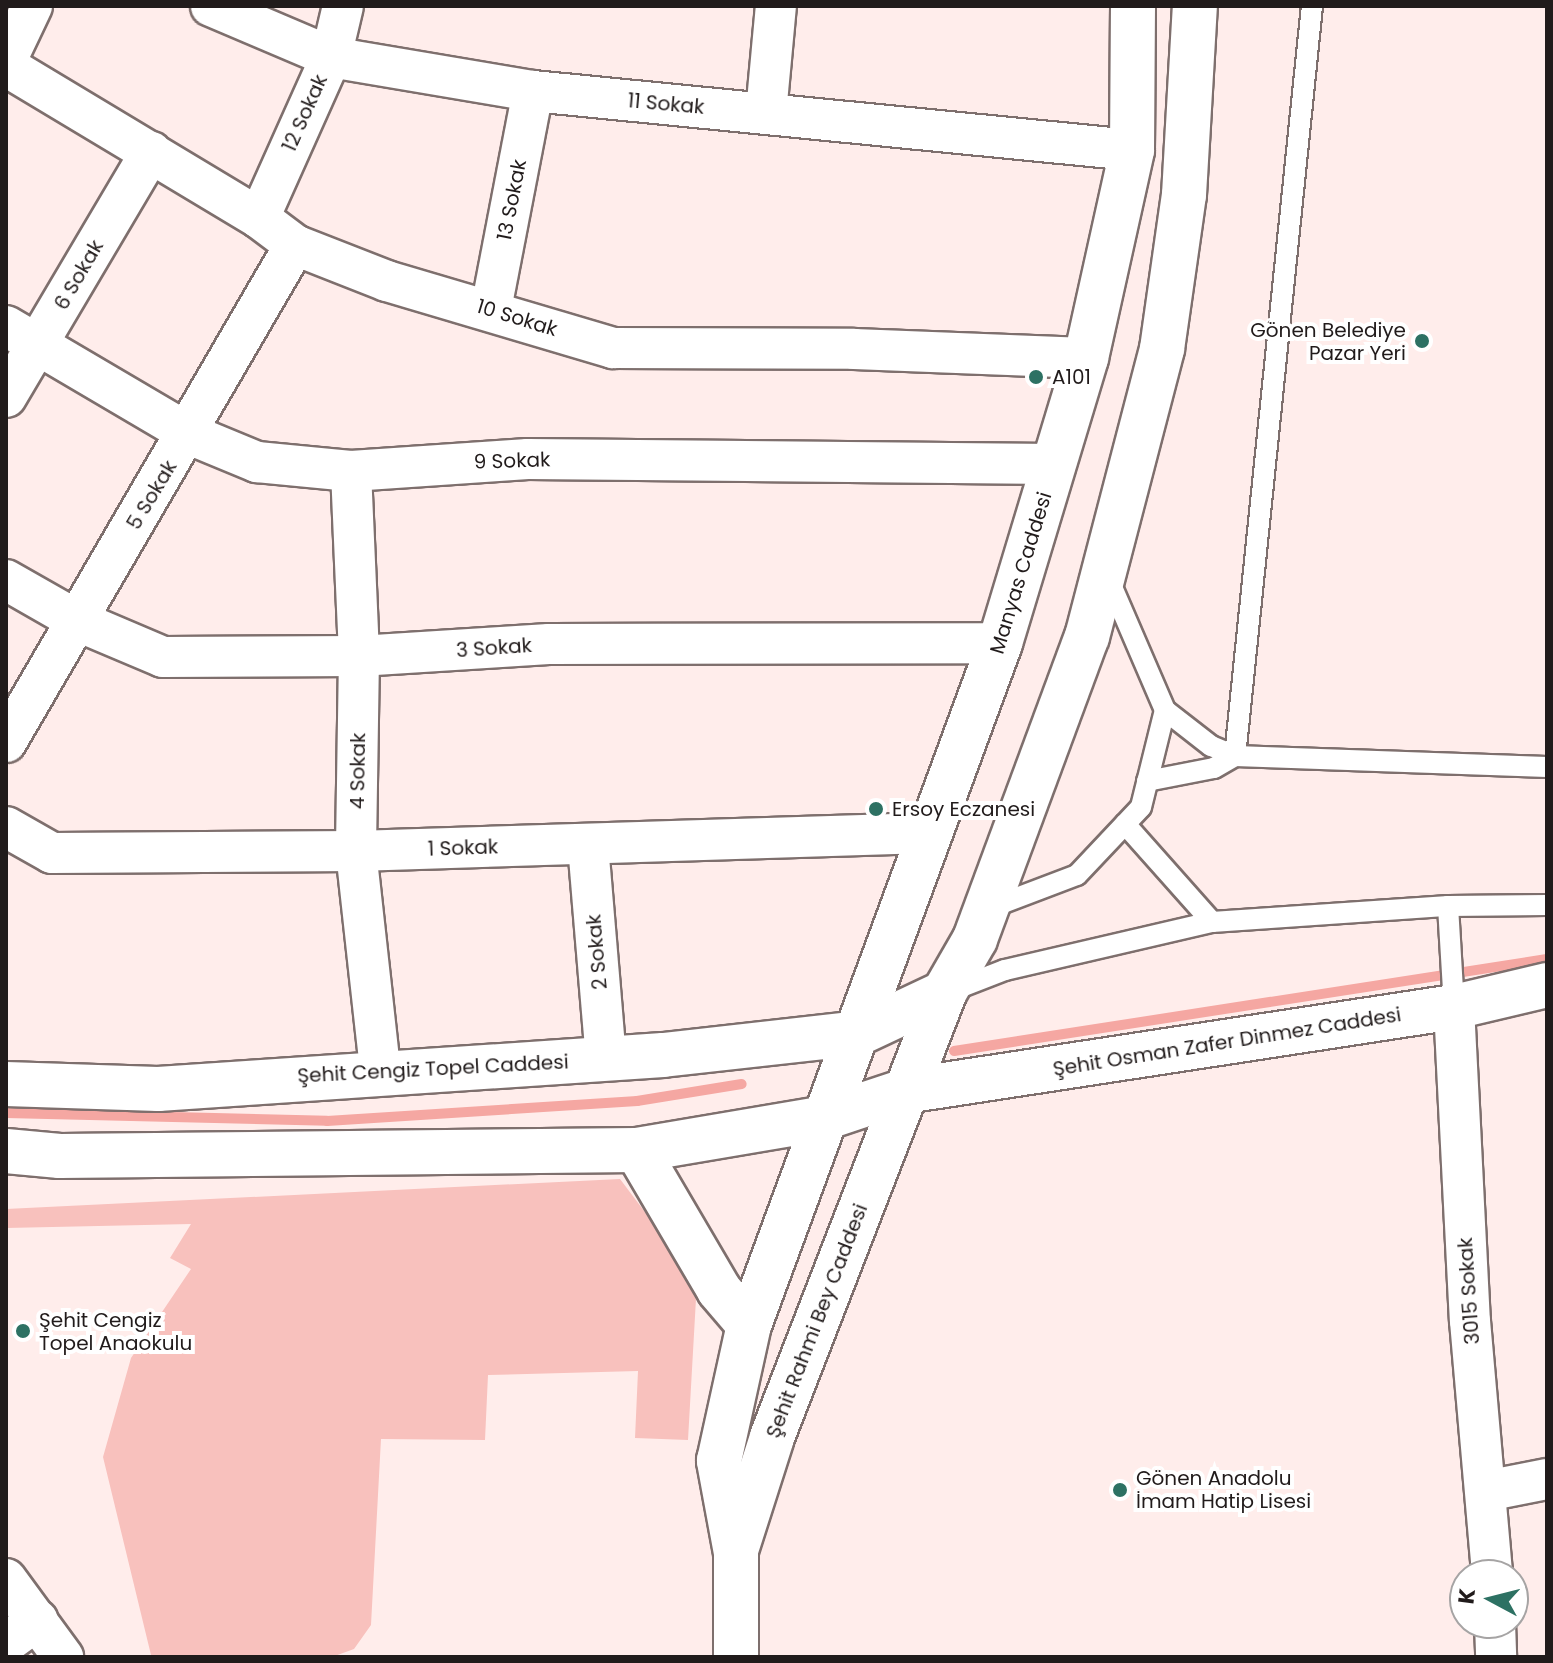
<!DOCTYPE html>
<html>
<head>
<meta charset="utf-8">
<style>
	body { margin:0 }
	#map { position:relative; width:1553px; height:1663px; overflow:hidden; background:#ffedeb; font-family:Poppins,sans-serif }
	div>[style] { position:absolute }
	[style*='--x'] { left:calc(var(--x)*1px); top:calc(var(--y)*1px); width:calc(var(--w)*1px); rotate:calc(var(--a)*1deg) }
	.green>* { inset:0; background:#f8c1bd }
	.stream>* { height:10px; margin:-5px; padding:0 5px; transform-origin:5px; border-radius:5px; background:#f5a7a2 }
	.roads { filter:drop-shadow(2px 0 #7e6f6d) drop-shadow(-2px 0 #7e6f6d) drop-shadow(0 2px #7e6f6d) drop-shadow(0 -2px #7e6f6d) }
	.service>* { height:20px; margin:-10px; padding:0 10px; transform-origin:10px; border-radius:10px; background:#fff }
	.minor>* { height:40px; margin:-20px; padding:0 20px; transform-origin:20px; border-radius:20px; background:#fff }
	.tertiary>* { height:44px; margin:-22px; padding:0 22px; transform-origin:22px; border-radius:22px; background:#fff }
	.secondary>* { height:44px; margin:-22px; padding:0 22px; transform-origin:22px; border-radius:22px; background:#fff }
	.dots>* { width:22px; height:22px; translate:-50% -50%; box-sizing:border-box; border:4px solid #fff; border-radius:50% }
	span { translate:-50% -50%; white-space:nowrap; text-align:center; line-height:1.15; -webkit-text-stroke:8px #fff; paint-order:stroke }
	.street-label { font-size:20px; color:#211b1b }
	.poi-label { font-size:20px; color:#211b1b }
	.right { translate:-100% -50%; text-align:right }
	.left { translate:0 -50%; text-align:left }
	.frame { position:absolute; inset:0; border:8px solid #211b1b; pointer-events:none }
	.north { position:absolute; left:1449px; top:1559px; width:80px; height:80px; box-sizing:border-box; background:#fff; border:2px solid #a6a4a4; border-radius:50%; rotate:277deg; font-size:22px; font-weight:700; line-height:32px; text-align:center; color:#211b1b }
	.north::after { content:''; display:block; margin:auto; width:28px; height:36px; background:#2d7163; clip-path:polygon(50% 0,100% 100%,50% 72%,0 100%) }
</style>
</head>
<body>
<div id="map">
	<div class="green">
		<div style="clip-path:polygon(620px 1179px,697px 1281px,688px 1440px,635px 1438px,638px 1371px,488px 1375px,485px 1440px,381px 1439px,371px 1625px,354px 1649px,332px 1657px,151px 1655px,103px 1457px,131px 1358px,191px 1269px,170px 1258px,191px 1224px,6px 1228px,6px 1209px)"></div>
	</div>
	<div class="stream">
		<div style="--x:954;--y:1051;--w:600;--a:-8.82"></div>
		<div style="--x:6;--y:1113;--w:321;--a:1.4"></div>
		<div style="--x:327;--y:1121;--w:311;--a:-3.7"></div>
		<div style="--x:637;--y:1101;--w:106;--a:-9.2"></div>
	</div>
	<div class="roads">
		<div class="service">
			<div style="--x:1312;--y:6;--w:754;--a:95.86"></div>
			<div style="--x:1235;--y:756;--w:312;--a:2"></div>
			<div style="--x:1147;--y:781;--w:68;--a:-11"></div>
			<div style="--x:1214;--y:768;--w:24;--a:-30"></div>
			<div style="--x:1235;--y:756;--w:26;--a:-157"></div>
			<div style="--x:1211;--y:746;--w:58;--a:-142"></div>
			<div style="--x:1125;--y:824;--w:131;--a:48.4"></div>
			<div style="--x:1448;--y:906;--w:101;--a:86.6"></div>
			<div style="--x:990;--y:908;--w:93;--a:-20.8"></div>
			<div style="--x:1077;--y:875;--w:93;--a:-46.7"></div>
			<div style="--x:1141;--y:807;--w:100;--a:-76.1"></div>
			<div style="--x:1165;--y:710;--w:142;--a:-113.3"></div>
			<div style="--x:951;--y:991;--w:58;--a:-21.3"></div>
			<div style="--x:1005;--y:970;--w:212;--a:-13.1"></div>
			<div style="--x:1212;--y:922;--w:237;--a:-3.9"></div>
			<div style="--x:1448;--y:906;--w:99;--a:-0.6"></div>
		</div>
		<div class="minor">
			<div style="--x:211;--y:6;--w:130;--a:23"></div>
			<div style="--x:331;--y:57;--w:205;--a:9.6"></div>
			<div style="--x:533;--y:91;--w:602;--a:5.63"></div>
			<div style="--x:6;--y:61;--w:61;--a:-64.7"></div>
			<div style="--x:6;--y:66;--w:295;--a:31"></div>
			<div style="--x:259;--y:218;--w:45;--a:36.9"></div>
			<div style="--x:295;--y:245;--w:99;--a:21.4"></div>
			<div style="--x:387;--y:281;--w:236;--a:16.5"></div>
			<div style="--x:613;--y:348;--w:241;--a:0.2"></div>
			<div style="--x:854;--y:349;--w:232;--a:2.2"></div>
			<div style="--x:766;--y:113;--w:107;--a:-84.7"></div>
			<div style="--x:259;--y:218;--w:176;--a:-65.9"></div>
			<div style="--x:331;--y:57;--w:52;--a:-76.8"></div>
			<div style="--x:491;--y:309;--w:222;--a:-79.1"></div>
			<div style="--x:6;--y:326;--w:212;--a:30.5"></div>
			<div style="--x:189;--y:434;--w:74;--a:22.4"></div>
			<div style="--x:257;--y:462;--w:94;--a:5.5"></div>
			<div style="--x:351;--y:471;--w:177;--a:-3.9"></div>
			<div style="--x:528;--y:459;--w:526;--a:0.54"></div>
			<div style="--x:6;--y:397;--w:285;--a:-59.4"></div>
			<div style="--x:351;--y:471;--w:185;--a:87.5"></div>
			<div style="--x:359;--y:656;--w:195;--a:90.9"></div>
			<div style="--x:356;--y:851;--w:220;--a:83.7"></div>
			<div style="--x:6;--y:580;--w:83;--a:29.7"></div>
			<div style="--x:78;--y:621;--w:92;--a:23"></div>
			<div style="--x:163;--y:657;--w:196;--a:-0.3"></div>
			<div style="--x:359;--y:656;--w:190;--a:-3.6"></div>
			<div style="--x:549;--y:644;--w:451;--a:-0.1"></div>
			<div style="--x:6;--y:742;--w:575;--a:-59.82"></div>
			<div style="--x:6;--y:827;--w:53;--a:29.5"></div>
			<div style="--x:52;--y:853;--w:304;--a:-0.4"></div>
			<div style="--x:356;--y:851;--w:571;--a:-1.81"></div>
			<div style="--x:588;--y:845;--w:215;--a:85.2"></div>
			<div style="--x:1454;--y:1007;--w:314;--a:87.1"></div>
			<div style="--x:1470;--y:1321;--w:255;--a:85"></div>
			<div style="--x:1486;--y:1491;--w:62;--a:-11.1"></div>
			<div style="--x:6;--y:1579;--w:97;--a:53.8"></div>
			<div style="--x:1495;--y:1623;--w:34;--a:88"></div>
			<div style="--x:6;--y:1643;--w:39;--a:-36"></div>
		</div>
		<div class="tertiary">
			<div style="--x:905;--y:1091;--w:555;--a:-8.7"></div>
			<div style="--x:1454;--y:1007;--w:96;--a:-13.3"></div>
		</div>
		<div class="secondary">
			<div style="--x:6;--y:1084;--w:152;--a:1.9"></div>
			<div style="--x:158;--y:1089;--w:506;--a:-3.85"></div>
			<div style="--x:663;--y:1055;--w:197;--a:-6.4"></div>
			<div style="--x:859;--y:1033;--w:94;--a:-25.2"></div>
			<div style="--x:637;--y:1150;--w:162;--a:59.6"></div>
			<div style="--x:719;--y:1290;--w:46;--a:49.4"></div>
			<div style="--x:6;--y:1151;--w:54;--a:5.3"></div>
			<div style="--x:60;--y:1156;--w:577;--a:-0.6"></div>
			<div style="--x:637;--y:1150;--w:187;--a:-9.6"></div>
			<div style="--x:821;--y:1119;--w:89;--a:-18.4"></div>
			<div style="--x:737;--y:1547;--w:115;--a:-72.3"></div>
			<div style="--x:772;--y:1437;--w:476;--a:-68.8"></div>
			<div style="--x:944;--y:993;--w:62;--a:-60.1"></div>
			<div style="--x:975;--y:939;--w:322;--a:-69.7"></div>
			<div style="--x:1087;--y:637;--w:298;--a:-75.4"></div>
			<div style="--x:1162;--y:349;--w:156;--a:-81.9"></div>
			<div style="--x:1184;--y:195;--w:189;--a:-86.7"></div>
			<div style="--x:736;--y:1657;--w:104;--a:-90"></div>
			<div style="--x:736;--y:1553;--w:94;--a:-100.5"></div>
			<div style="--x:719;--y:1461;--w:139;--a:-77.6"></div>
			<div style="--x:749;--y:1325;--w:727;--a:-69.79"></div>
			<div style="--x:1000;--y:643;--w:298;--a:-73.2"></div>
			<div style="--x:1086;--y:358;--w:213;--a:-77.5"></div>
			<div style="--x:1132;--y:150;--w:144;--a:-89.6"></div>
		</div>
	</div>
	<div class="dots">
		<div style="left:1422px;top:341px;background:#2d7163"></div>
		<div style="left:1036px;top:377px;background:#2d7163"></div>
		<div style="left:876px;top:809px;background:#2d7163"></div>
		<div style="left:23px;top:1331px;background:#2d7163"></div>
		<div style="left:1120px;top:1490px;background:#2d7163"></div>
	</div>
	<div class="street-label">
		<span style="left:666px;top:104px;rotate:5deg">11 Sokak</span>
		<span style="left:305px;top:113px;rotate:-66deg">12 Sokak</span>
		<span style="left:512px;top:200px;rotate:-79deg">13 Sokak</span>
		<span style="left:79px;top:275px;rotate:-60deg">6 Sokak</span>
		<span style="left:517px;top:318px;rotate:17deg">10 Sokak</span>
		<span style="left:512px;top:461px;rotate:-2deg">9 Sokak</span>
		<span style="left:152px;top:495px;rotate:-59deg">5 Sokak</span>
		<span style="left:1021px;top:573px;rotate:-73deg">Manyas Caddesi</span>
		<span style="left:494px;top:648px;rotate:-4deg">3 Sokak</span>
		<span style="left:358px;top:771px;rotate:-89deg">4 Sokak</span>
		<span style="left:463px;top:848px;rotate:-2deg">1 Sokak</span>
		<span style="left:597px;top:952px;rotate:-95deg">2 Sokak</span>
		<span style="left:1227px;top:1042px;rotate:-9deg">Şehit Osman Zafer Dinmez Caddesi</span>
		<span style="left:433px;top:1069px;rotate:-3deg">Şehit Cengiz Topel Caddesi</span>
		<span style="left:1469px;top:1291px;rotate:-94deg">3015 Sokak</span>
		<span style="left:817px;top:1321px;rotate:-69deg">Şehit Rahmi Bey Caddesi</span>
	</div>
	<div class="poi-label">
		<span class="right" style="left:1406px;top:342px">Gönen Belediye<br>Pazar Yeri</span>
		<span class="left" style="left:1052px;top:377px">A101</span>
		<span class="left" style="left:892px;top:809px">Ersoy Eczanesi</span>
		<span class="left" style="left:39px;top:1332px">Şehit Cengiz<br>Topel Anaokulu</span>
		<span class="left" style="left:1136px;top:1490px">Gönen Anadolu<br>İmam Hatip Lisesi</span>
	</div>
	<div class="frame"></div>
	<div class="north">K</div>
</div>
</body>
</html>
